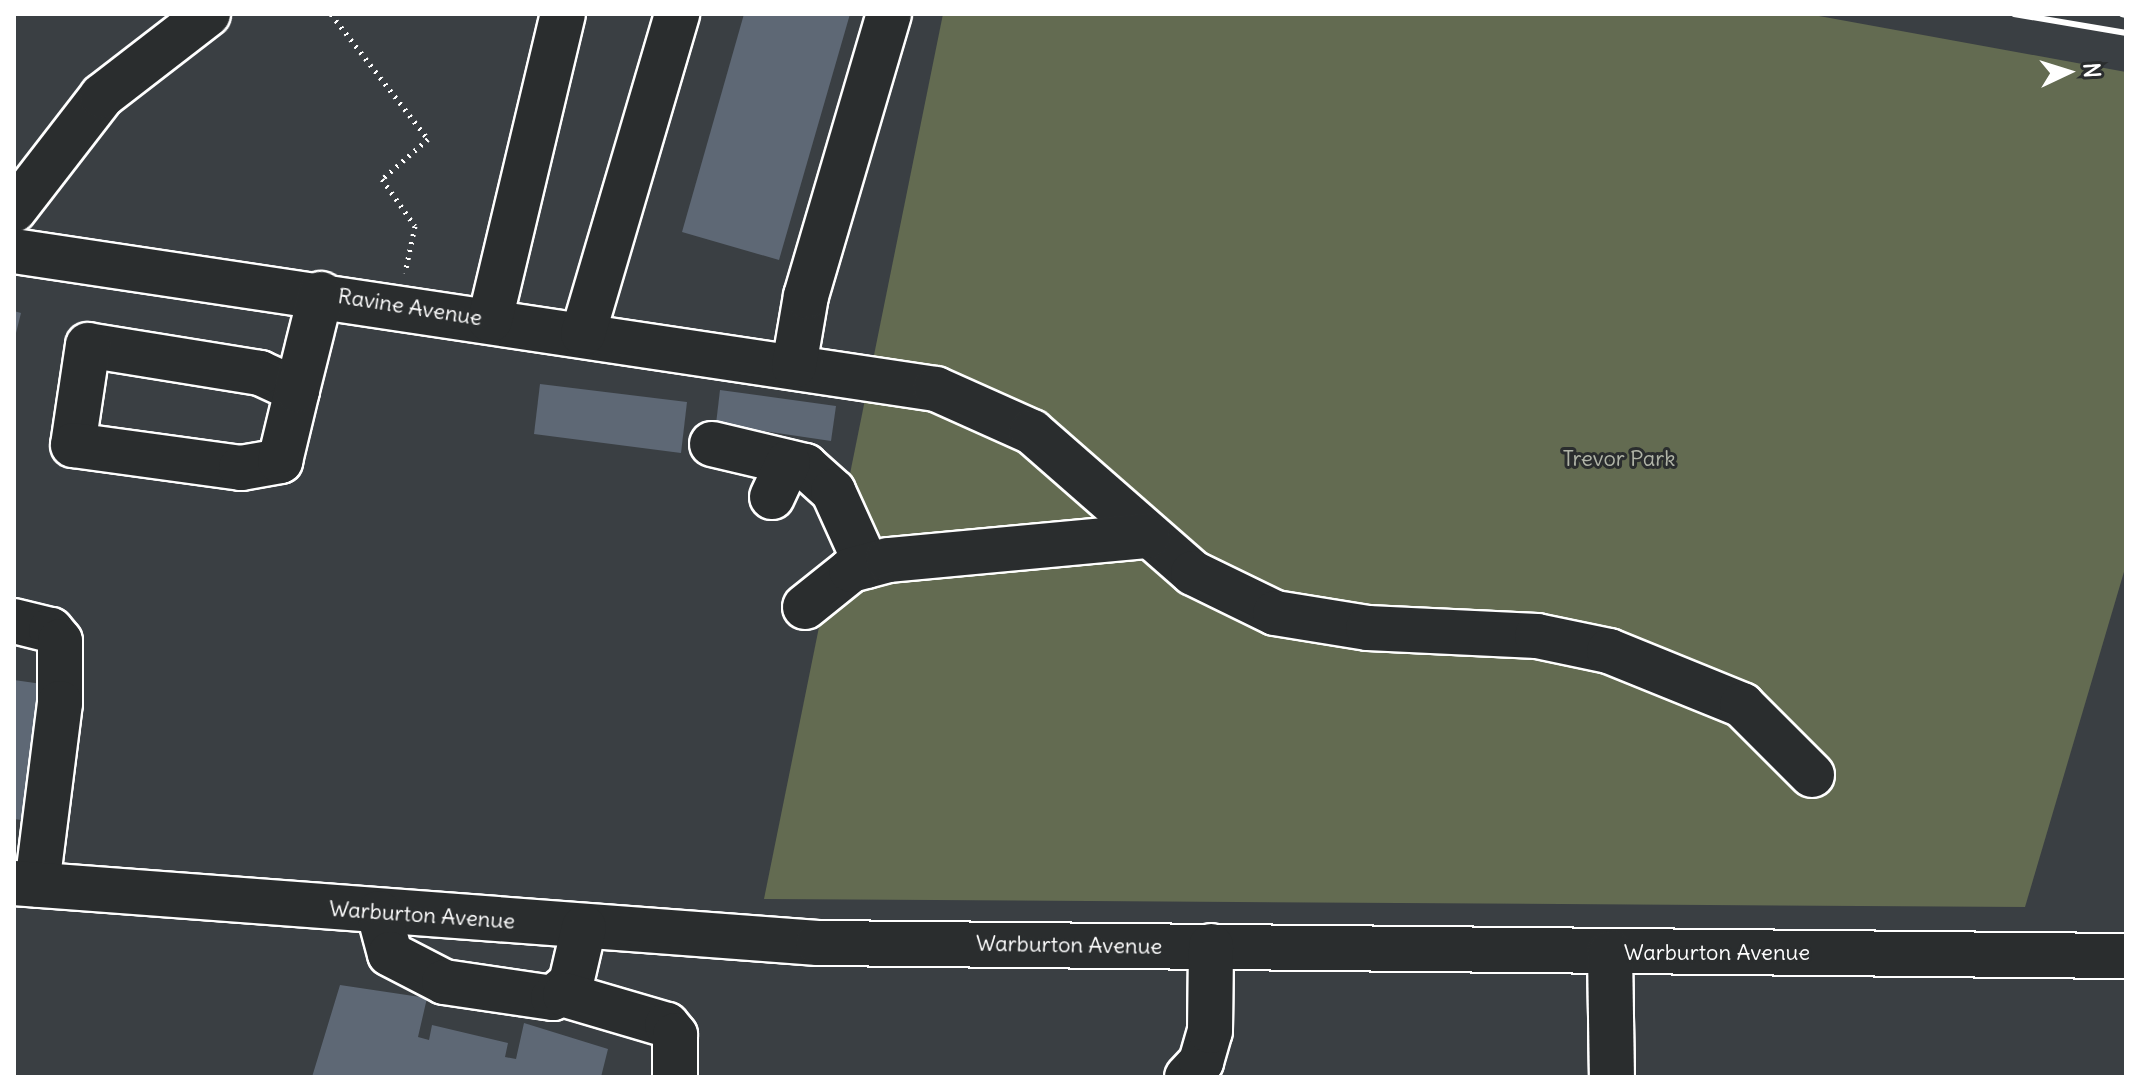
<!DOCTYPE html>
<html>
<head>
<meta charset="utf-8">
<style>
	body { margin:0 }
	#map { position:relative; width:2140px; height:1091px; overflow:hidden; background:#3a3f43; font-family:Delius,sans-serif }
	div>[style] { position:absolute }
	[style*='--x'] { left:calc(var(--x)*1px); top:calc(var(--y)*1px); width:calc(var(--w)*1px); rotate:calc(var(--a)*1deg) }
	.green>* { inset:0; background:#636b51 }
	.building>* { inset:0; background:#5e6875 }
	.path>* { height:5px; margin-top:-2.5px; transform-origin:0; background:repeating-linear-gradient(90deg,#fff 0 2px,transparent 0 8px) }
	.roads { filter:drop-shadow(2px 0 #fff) drop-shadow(-2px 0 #fff) drop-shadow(0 2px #fff) drop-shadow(0 -2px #fff) }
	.minor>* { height:44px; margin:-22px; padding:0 22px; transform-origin:22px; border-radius:22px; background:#2a2d2e }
	.rail>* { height:6px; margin:-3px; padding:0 3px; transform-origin:3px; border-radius:3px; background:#fff }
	span { translate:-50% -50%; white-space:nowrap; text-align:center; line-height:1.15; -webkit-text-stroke:6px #2a2d2e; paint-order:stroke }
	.street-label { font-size:22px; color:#fff }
	.park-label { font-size:22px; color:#b1b5a8 }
	.frame { position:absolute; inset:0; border:16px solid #fff; pointer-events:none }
	.north { position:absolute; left:2028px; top:32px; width:80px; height:80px; -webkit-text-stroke:6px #2a2d2e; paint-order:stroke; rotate:86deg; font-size:22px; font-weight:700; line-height:32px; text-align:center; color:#fff }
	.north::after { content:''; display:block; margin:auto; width:28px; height:36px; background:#fff; clip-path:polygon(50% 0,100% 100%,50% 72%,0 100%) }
</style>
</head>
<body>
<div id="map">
	<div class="green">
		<div style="clip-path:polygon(943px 14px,1808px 14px,2126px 72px,2126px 565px,2025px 907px,764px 899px)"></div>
	</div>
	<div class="building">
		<div style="clip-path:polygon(744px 14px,850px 14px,779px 260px,682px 232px)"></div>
		<div style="clip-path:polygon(14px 311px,21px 313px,15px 337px,14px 337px)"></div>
		<div style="clip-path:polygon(540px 384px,687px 402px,681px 453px,534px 434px)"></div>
		<div style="clip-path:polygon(720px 390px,836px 406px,831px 441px,716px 424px)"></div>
		<div style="clip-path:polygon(14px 680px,49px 685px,29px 821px,14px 819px)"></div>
		<div style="clip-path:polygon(340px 985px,427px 998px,418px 1037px,429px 1040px,432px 1025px,508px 1043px,505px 1057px,516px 1059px,524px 1023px,608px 1049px,601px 1077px,312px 1077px)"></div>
	</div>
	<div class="path">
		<div style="--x:331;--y:14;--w:158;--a:52.2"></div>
		<div style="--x:428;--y:139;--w:61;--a:139"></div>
		<div style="--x:382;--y:179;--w:57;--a:54.9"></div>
		<div style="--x:415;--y:226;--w:48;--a:102"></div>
	</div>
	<div class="roads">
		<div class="minor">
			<div style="--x:14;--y:210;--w:144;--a:-52.3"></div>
			<div style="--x:102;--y:96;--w:134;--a:-37.7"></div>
			<div style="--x:14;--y:251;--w:932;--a:8.51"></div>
			<div style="--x:936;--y:389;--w:105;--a:24.1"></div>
			<div style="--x:1032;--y:432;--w:214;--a:41.2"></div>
			<div style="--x:1193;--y:573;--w:91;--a:26"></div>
			<div style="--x:1275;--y:613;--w:94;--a:9.2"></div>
			<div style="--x:1368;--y:628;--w:169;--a:2.7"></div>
			<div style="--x:1537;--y:636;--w:74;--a:11.8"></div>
			<div style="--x:1609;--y:651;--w:144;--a:22.1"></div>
			<div style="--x:1742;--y:705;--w:99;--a:45"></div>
			<div style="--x:490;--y:320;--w:315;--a:-76.6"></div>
			<div style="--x:583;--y:334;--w:334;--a:-73.6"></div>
			<div style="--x:794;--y:366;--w:71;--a:-80.3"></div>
			<div style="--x:806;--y:296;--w:294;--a:-73.6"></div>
			<div style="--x:297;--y:390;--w:41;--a:-155.3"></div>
			<div style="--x:260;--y:373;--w:174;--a:-170.8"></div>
			<div style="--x:88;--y:345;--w:101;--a:98.5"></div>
			<div style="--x:73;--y:445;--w:170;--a:7.8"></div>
			<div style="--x:241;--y:468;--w:40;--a:-10"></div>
			<div style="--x:280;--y:461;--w:73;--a:-76.5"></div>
			<div style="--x:297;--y:390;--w:99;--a:-76"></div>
			<div style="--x:712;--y:444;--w:96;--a:13.3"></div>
			<div style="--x:805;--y:466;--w:38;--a:42"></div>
			<div style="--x:833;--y:491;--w:82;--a:65.6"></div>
			<div style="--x:772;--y:497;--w:38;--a:-65"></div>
			<div style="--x:805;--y:607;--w:59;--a:-38.8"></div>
			<div style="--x:851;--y:570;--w:38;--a:-15"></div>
			<div style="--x:888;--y:560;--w:261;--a:-5.3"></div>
			<div style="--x:14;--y:621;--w:38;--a:14"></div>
			<div style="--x:51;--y:630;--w:14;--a:51"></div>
			<div style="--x:60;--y:641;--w:62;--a:90"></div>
			<div style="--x:60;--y:703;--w:183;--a:97.2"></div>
			<div style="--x:14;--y:883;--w:806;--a:4.27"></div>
			<div style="--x:818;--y:943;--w:1308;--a:0.57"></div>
			<div style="--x:379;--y:913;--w:42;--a:75"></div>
			<div style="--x:390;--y:954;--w:61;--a:27.4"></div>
			<div style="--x:444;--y:982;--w:110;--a:8.4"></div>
			<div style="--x:553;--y:998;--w:23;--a:-40"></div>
			<div style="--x:571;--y:983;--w:57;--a:-76.9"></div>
			<div style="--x:1610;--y:953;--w:124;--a:89.1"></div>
			<div style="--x:565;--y:995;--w:106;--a:16.4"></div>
			<div style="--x:667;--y:1025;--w:13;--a:51"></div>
			<div style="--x:675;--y:1035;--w:42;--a:90"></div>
			<div style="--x:1187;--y:1077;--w:21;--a:-47"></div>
			<div style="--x:1201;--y:1062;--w:32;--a:-74"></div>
			<div style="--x:1210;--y:1031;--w:85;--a:-89.3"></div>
		</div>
	</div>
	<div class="rail">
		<div style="--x:2014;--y:14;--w:114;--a:9.6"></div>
		<div style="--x:2122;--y:14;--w:4;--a:14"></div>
	</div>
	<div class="street-label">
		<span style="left:410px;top:307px;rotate:9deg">Ravine Avenue</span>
		<span style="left:422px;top:915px;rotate:4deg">Warburton Avenue</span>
		<span style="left:1069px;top:945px;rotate:1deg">Warburton Avenue</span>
		<span style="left:1717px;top:953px">Warburton Avenue</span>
	</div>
	<div class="park-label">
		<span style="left:1619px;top:459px">Trevor Park</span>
	</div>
	<div class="frame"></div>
	<div class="north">N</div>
</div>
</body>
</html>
